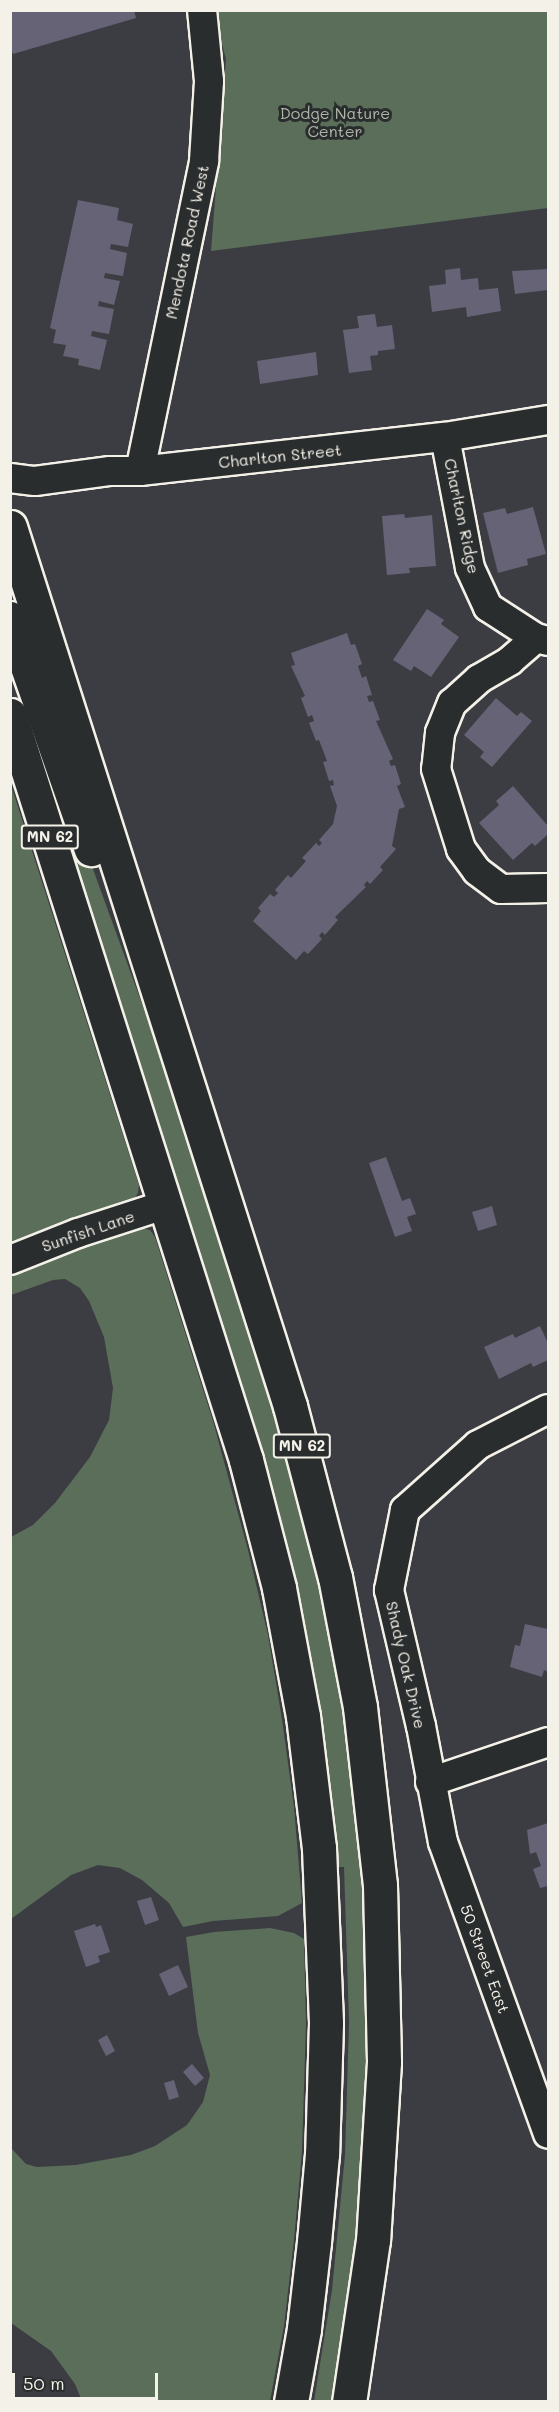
<!DOCTYPE html>
<html>
<head>
<meta charset="utf-8">
<style>
	body { margin:0 }
	#map { position:relative; width:559px; height:2412px; overflow:hidden; background:#3c3d43; font-family:Mali,sans-serif }
	div>[style] { position:absolute }
	[style*='--x'] { left:calc(var(--x)*1px); top:calc(var(--y)*1px); width:calc(var(--w)*1px); rotate:calc(var(--a)*1deg) }
	.green>* { inset:0; background:#5a6e5a }
	.building>* { inset:0; background:#656375 }
	.roads { filter:drop-shadow(2px 0 #f4f1e8) drop-shadow(-2px 0 #f4f1e8) drop-shadow(0 2px #f4f1e8) drop-shadow(0 -2px #f4f1e8) }
	.minor>* { height:28px; margin:-14px; padding:0 14px; transform-origin:14px; border-radius:14px; background:#2a2d2e }
	.highway>* { height:33px; margin:-16.5px; padding:0 16.5px; transform-origin:16.5px; border-radius:16.5px; background:#2a2d2e }
	span { translate:-50% -50%; white-space:nowrap; text-align:center; line-height:1.15; -webkit-text-stroke:6px #2a2d2e; paint-order:stroke }
	.shield-label span { padding:2px 4px; background:#2a2d2e; border:2px solid; border-radius:4px; -webkit-text-stroke-width:0 }
	.shield-label { font-size:15px; color:#f4f1e8; font-weight:700 }
	.park-label { font-size:16px; color:#afb6a8 }
	.street-label { font-size:16px; color:#f4f1e8 }
	.frame { position:absolute; inset:0; border:12px solid #f4f1e8; pointer-events:none }
	.scale { position:absolute; left:12px; top:2373px; width:146px; height:27px; box-sizing:border-box; border:3px solid #f4f1e8; border-top:0; padding-left:8px; font-size:18px; line-height:21px; white-space:nowrap; color:#f4f1e8; -webkit-text-stroke:4px #2a2d2e; paint-order:stroke }
</style>
</head>
<body>
<div id="map">
	<div class="green">
		<div style="clip-path:polygon(213px 11px,548px 11px,548px 208px,211px 251px,226px 59px)"></div>
		<div style="clip-path:polygon(11px 668px,38px 718px,193px 1144px,277px 1410px,311px 1537px,345px 1710px,363px 1842px,370px 2061px,364px 2194px,334px 2401px,314px 2401px,332px 2290px,345px 2155px,349px 2023px,344px 1867px,335px 1867px,128px 1036px)"></div>
		<div style="clip-path:polygon(10px 782px,139px 1185px,138px 1193px,134px 1199px,101px 1210px,78px 1225px,10px 1252px)"></div>
		<div style="clip-path:polygon(142px 1228px,150px 1230px,155px 1237px,213px 1421px,248px 1550px,268px 1635px,282px 1719px,294px 1807px,302px 1903px,278px 1916px,213px 1921px,183px 1927px,169px 1903px,142px 1880px,120px 1868px,98px 1865px,71px 1875px,11px 1919px,11px 1537px,33px 1525px,55px 1503px,90px 1457px,109px 1420px,113px 1388px,104px 1337px,89px 1301px,80px 1288px,65px 1279px,53px 1280px,11px 1295px,11px 1268px)"></div>
		<div style="clip-path:polygon(270px 1928px,294px 1933px,304px 1939px,306px 2023px,302px 2152px,294px 2240px,284px 2326px,270px 2401px,82px 2401px,75px 2384px,51px 2351px,11px 2323px,11px 2148px,26px 2164px,37px 2167px,76px 2165px,131px 2155px,155px 2146px,187px 2125px,203px 2102px,210px 2075px,198px 2033px,186px 1937px,214px 1932px)"></div>
	</div>
	<div class="building">
		<div style="clip-path:polygon(10px 10px,134px 10px,136px 18px,13px 54px,10px 46px)"></div>
		<div style="clip-path:polygon(78px 200px,119px 208px,117px 220px,133px 224px,128px 247px,111px 244px,110px 249px,127px 253px,123px 276px,105px 273px,104px 278px,120px 281px,114px 305px,99px 301px,98px 306px,114px 309px,109px 334px,92px 331px,91px 336px,107px 340px,100px 370px,78px 365px,79px 359px,63px 356px,66px 345px,53px 343px,56px 330px,50px 328px)"></div>
		<div style="clip-path:polygon(460px 268px,461px 280px,478px 278px,479px 290px,498px 288px,501px 311px,467px 317px,466px 307px,432px 312px,429px 286px,446px 284px,445px 270px)"></div>
		<div style="clip-path:polygon(548px 269px,548px 290px,515px 294px,512px 271px)"></div>
		<div style="clip-path:polygon(375px 314px,377px 327px,392px 325px,395px 349px,378px 351px,378px 355px,370px 356px,372px 370px,349px 373px,343px 330px,359px 328px,357px 316px)"></div>
		<div style="clip-path:polygon(316px 352px,318px 375px,260px 384px,257px 361px)"></div>
		<div style="clip-path:polygon(533px 507px,546px 554px,527px 559px,528px 565px,498px 573px,483px 513px,505px 508px,507px 514px)"></div>
		<div style="clip-path:polygon(404px 514px,405px 518px,432px 515px,436px 566px,409px 568px,410px 573px,387px 575px,382px 516px)"></div>
		<div style="clip-path:polygon(427px 609px,444px 620px,441px 624px,459px 637px,431px 677px,414px 666px,411px 671px,393px 660px)"></div>
		<div style="clip-path:polygon(347px 633px,351px 645px,355px 644px,362px 664px,358px 666px,362px 678px,366px 676px,372px 695px,367px 696px,369px 702px,373px 701px,380px 720px,376px 721px,393px 759px,389px 761px,391px 766px,395px 765px,401px 784px,397px 786px,405px 807px,399px 809px,392px 846px,396px 849px,380px 867px,383px 870px,370px 884px,367px 881px,364px 885px,366px 887px,335px 917px,338px 920px,325px 935px,322px 932px,319px 936px,322px 939px,308px 954px,304px 951px,296px 960px,253px 921px,261px 911px,258px 908px,270px 894px,274px 897px,278px 893px,275px 890px,288px 875px,291px 878px,306px 861px,302px 858px,316px 843px,319px 846px,322px 843px,319px 840px,333px 824px,337px 806px,330px 786px,334px 785px,333px 780px,329px 781px,323px 762px,327px 761px,319px 740px,316px 741px,309px 723px,314px 721px,312px 715px,308px 717px,301px 698px,305px 696px,291px 666px,295px 665px,291px 653px)"></div>
		<div style="clip-path:polygon(496px 698px,517px 716px,521px 712px,532px 721px,492px 767px,480px 757px,484px 752px,464px 735px)"></div>
		<div style="clip-path:polygon(513px 786px,548px 826px,548px 834px,535px 846px,532px 843px,513px 860px,479px 823px,499px 805px,496px 801px)"></div>
		<div style="clip-path:polygon(386px 1157px,402px 1201px,410px 1198px,416px 1214px,407px 1217px,412px 1231px,395px 1237px,369px 1163px)"></div>
		<div style="clip-path:polygon(492px 1206px,497px 1225px,478px 1231px,472px 1212px)"></div>
		<div style="clip-path:polygon(540px 1326px,548px 1343px,548px 1360px,533px 1367px,531px 1363px,499px 1379px,484px 1347px,513px 1334px,515px 1338px)"></div>
		<div style="clip-path:polygon(525px 1624px,548px 1629px,548px 1672px,544px 1670px,542px 1677px,510px 1667px,515px 1645px,520px 1646px)"></div>
		<div style="clip-path:polygon(548px 1823px,548px 1886px,540px 1888px,533px 1869px,541px 1866px,536px 1852px,530px 1854px,527px 1830px)"></div>
		<div style="clip-path:polygon(151px 1897px,159px 1920px,145px 1925px,137px 1901px)"></div>
		<div style="clip-path:polygon(95px 1924px,96px 1927px,101px 1925px,110px 1952px,98px 1956px,100px 1962px,86px 1967px,74px 1931px)"></div>
		<div style="clip-path:polygon(178px 1965px,188px 1987px,169px 1996px,159px 1974px)"></div>
		<div style="clip-path:polygon(107px 2035px,115px 2051px,106px 2056px,98px 2040px)"></div>
		<div style="clip-path:polygon(192px 2064px,204px 2078px,195px 2086px,183px 2072px)"></div>
		<div style="clip-path:polygon(174px 2080px,179px 2097px,169px 2100px,164px 2083px)"></div>
	</div>
	<div class="roads">
		<div class="minor">
			<div style="--x:445;--y:437;--w:133;--a:79.2"></div>
			<div style="--x:470;--y:568;--w:43;--a:65.2"></div>
			<div style="--x:488;--y:607;--w:57;--a:32.9"></div>
			<div style="--x:140;--y:471;--w:317;--a:-78.3"></div>
			<div style="--x:204;--y:161;--w:80;--a:-86.4"></div>
			<div style="--x:209;--y:81;--w:71;--a:-95.6"></div>
			<div style="--x:10;--y:478;--w:25;--a:7"></div>
			<div style="--x:35;--y:481;--w:76;--a:-7.6"></div>
			<div style="--x:110;--y:471;--w:30;--a:0"></div>
			<div style="--x:140;--y:471;--w:307;--a:-6.4"></div>
			<div style="--x:445;--y:437;--w:104;--a:-9.4"></div>
			<div style="--x:548;--y:641;--w:12;--a:-166"></div>
			<div style="--x:536;--y:638;--w:35;--a:139"></div>
			<div style="--x:510;--y:661;--w:36;--a:150"></div>
			<div style="--x:479;--y:679;--w:36;--a:138"></div>
			<div style="--x:452;--y:703;--w:32;--a:112"></div>
			<div style="--x:440;--y:733;--w:36;--a:96"></div>
			<div style="--x:436;--y:769;--w:84;--a:72.6"></div>
			<div style="--x:461;--y:849;--w:27;--a:54"></div>
			<div style="--x:477;--y:871;--w:30;--a:37"></div>
			<div style="--x:501;--y:889;--w:47;--a:-1.2"></div>
			<div style="--x:10;--y:1260;--w:73;--a:-21.7"></div>
			<div style="--x:78;--y:1233;--w:94;--a:-18"></div>
			<div style="--x:548;--y:1409;--w:79;--a:152.8"></div>
			<div style="--x:478;--y:1445;--w:98;--a:138.3"></div>
			<div style="--x:405;--y:1510;--w:82;--a:101.3"></div>
			<div style="--x:389;--y:1590;--w:140;--a:76.8"></div>
			<div style="--x:421;--y:1726;--w:118;--a:79.3"></div>
			<div style="--x:443;--y:1842;--w:310;--a:70.2"></div>
			<div style="--x:430;--y:1782;--w:125;--a:-18.7"></div>
		</div>
		<div class="highway">
			<div style="--x:10;--y:527;--w:923;--a:72.33"></div>
			<div style="--x:290;--y:1406;--w:177;--a:75.3"></div>
			<div style="--x:335;--y:1577;--w:132;--a:79.1"></div>
			<div style="--x:360;--y:1707;--w:179;--a:83.6"></div>
			<div style="--x:380;--y:1885;--w:177;--a:88.7"></div>
			<div style="--x:384;--y:2062;--w:178;--a:93.5"></div>
			<div style="--x:373;--y:2240;--w:164;--a:98.4"></div>
			<div style="--x:10;--y:618;--w:245;--a:70.7"></div>
			<div style="--x:10;--y:715;--w:781;--a:72.42"></div>
			<div style="--x:246;--y:1460;--w:132;--a:75.5"></div>
			<div style="--x:279;--y:1588;--w:130;--a:79.4"></div>
			<div style="--x:303;--y:1716;--w:133;--a:83.1"></div>
			<div style="--x:319;--y:1848;--w:175;--a:87.7"></div>
			<div style="--x:326;--y:2023;--w:131;--a:91.7"></div>
			<div style="--x:322;--y:2154;--w:88;--a:95.2"></div>
			<div style="--x:314;--y:2242;--w:88;--a:96.6"></div>
			<div style="--x:304;--y:2329;--w:74;--a:100.1"></div>
		</div>
	</div>
	<div class="shield-label">
		<span style="left:50px;top:837px">MN 62</span>
		<span style="left:302px;top:1446px">MN 62</span>
	</div>
	<div class="park-label">
		<span style="left:335px;top:122px">Dodge Nature<br>Center</span>
	</div>
	<div class="street-label">
		<span style="left:187px;top:242px;rotate:-78deg">Mendota Road West</span>
		<span style="left:280px;top:456px;rotate:-6deg">Charlton Street</span>
		<span style="left:462px;top:516px;rotate:78deg">Charlton Ridge</span>
		<span style="left:88px;top:1231px;rotate:-19deg">Sunfish Lane</span>
		<span style="left:406px;top:1665px;rotate:77deg">Shady Oak Drive</span>
		<span style="left:485px;top:1959px;rotate:70deg">50 Street East</span>
	</div>
	<div class="frame"></div>
	<div class="scale">50 m</div>
</div>
</body>
</html>
